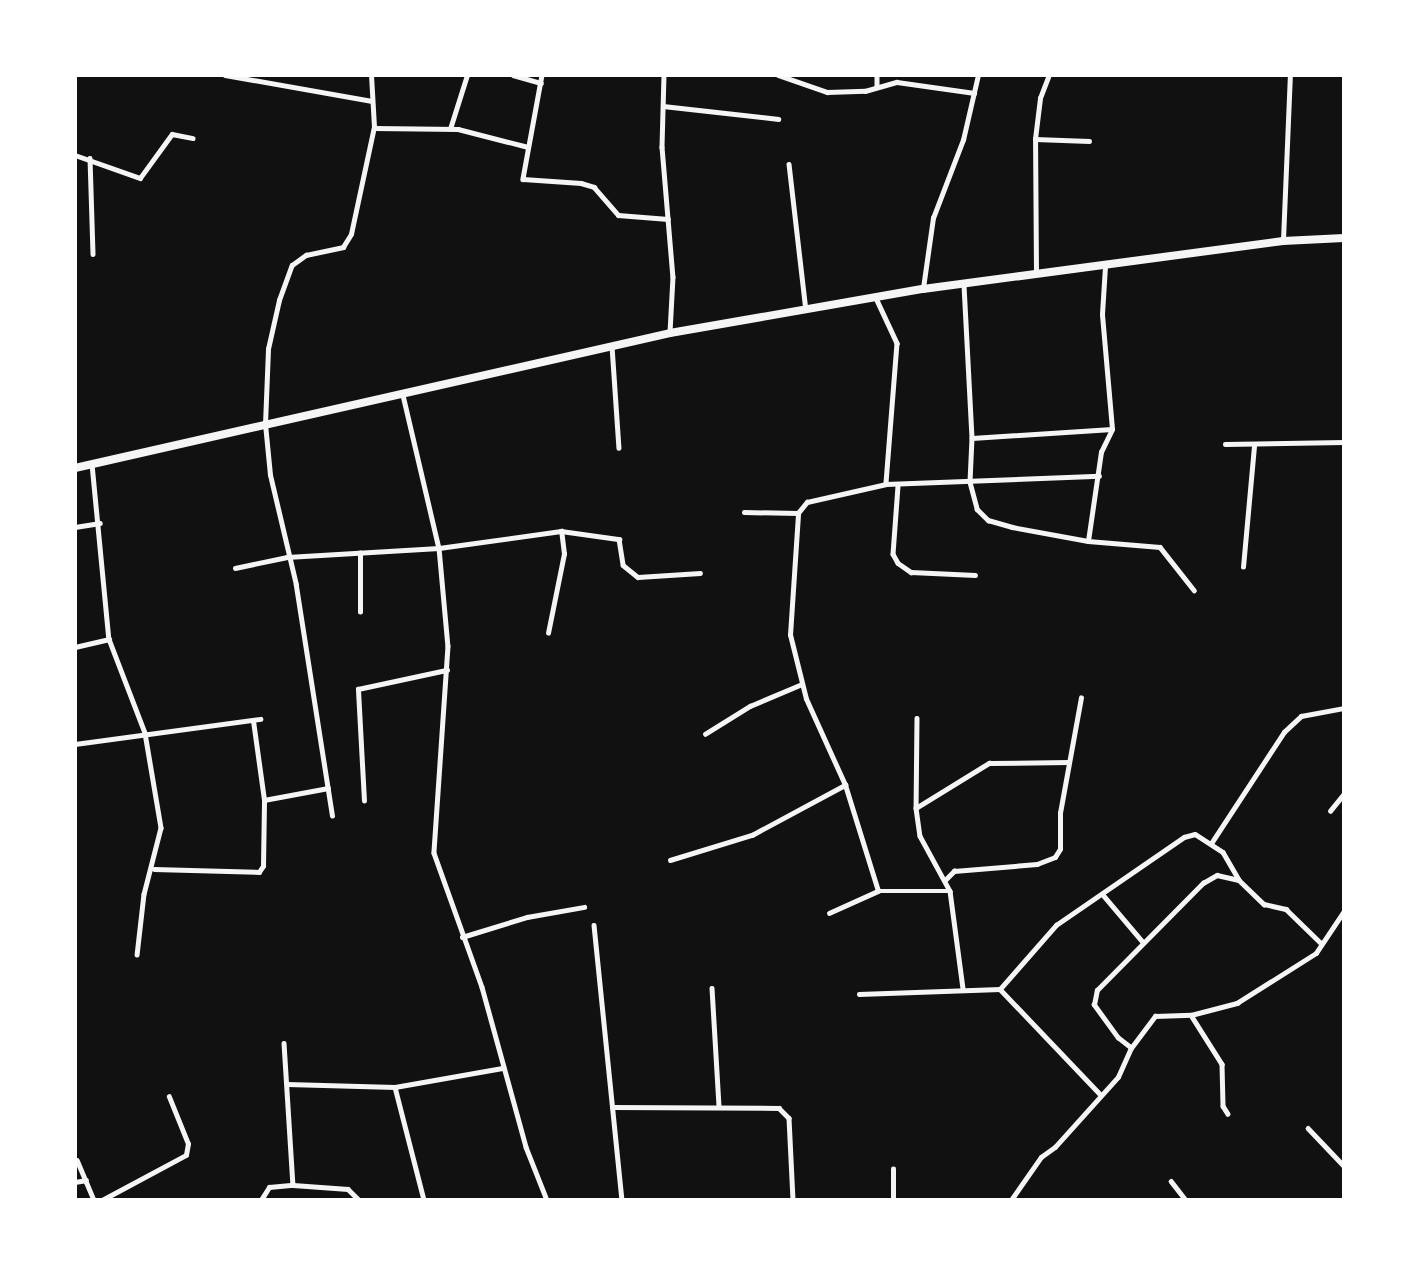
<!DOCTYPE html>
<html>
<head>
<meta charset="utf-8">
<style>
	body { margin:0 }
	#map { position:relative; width:1419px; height:1275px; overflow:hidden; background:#111; font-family:"Source Sans 3",sans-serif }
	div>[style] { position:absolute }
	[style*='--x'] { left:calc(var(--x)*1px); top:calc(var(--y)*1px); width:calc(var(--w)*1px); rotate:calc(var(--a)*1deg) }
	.minor>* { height:4.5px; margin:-2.25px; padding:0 2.25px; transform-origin:2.25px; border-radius:2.25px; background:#f5f5f5 }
	.trunk>* { height:8px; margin:-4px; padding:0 4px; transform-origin:4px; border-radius:4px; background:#f5f5f5 }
	span { translate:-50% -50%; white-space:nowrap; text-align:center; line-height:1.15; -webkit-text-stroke:5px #fff; paint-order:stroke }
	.frame { position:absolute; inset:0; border:77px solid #fff; pointer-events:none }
</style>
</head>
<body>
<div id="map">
	<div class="minor">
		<div style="--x:225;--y:75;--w:149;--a:10"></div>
		<div style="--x:513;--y:75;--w:29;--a:16"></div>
		<div style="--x:542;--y:75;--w:106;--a:100.4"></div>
		<div style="--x:523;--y:179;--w:58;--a:3.9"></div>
		<div style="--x:581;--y:183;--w:14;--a:17"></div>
		<div style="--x:594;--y:187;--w:37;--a:49"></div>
		<div style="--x:618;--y:215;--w:50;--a:4.6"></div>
		<div style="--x:664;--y:75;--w:72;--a:91.6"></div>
		<div style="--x:662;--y:147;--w:130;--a:85.2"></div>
		<div style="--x:673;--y:277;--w:55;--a:93.1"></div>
		<div style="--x:778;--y:75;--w:52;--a:19.1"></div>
		<div style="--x:827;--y:92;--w:38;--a:-2"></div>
		<div style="--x:865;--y:91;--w:33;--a:-16"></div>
		<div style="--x:897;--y:82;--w:78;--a:8.1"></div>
		<div style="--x:877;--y:75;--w:11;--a:90"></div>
		<div style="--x:663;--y:106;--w:116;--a:6.4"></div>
		<div style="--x:374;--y:128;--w:84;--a:0.7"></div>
		<div style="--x:458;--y:129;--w:72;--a:14.4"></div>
		<div style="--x:450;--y:129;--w:57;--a:-72.5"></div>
		<div style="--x:1035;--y:139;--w:54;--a:2.1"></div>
		<div style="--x:75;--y:155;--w:69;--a:19.5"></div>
		<div style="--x:140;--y:178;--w:54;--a:-54"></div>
		<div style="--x:172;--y:134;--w:21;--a:11"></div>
		<div style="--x:90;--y:158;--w:96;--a:88.2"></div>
		<div style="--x:789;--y:164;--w:147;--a:83.4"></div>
		<div style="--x:1283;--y:240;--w:165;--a:-87.6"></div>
		<div style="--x:1036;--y:274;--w:135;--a:-90.4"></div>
		<div style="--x:1035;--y:139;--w:41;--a:-83"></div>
		<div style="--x:1040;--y:98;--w:25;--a:-69"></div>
		<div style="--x:964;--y:285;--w:153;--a:87"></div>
		<div style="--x:972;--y:438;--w:44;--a:92.6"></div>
		<div style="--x:970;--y:482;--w:28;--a:75"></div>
		<div style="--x:977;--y:509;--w:16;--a:45"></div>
		<div style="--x:988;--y:520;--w:25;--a:16"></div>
		<div style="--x:1012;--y:527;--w:77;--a:10.4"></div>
		<div style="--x:1088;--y:541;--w:72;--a:4.8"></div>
		<div style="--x:1160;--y:547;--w:55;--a:51.7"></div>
		<div style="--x:923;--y:288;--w:71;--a:-81.9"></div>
		<div style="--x:933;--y:218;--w:84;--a:-69"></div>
		<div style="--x:963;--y:140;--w:67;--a:-77"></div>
		<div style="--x:876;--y:298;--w:50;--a:65"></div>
		<div style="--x:897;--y:343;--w:141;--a:94.5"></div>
		<div style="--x:612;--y:346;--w:102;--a:86.1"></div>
		<div style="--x:403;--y:395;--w:157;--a:76.8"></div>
		<div style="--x:439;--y:548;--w:98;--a:84.8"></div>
		<div style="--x:448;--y:646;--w:207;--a:93.9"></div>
		<div style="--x:434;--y:853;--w:142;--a:70.3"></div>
		<div style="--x:482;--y:987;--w:166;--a:74.6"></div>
		<div style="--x:526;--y:1147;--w:57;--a:68.4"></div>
		<div style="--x:972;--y:438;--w:140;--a:-3.7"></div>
		<div style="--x:1225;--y:444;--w:119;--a:-1"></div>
		<div style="--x:92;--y:464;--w:176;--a:84.5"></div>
		<div style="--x:109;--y:639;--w:101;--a:69"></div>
		<div style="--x:145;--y:733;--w:96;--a:80.4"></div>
		<div style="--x:161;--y:828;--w:68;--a:104.4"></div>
		<div style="--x:144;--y:894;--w:61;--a:96.5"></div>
		<div style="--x:898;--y:486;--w:68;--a:94.2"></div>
		<div style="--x:893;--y:554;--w:10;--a:61"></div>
		<div style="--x:898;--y:563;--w:16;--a:35"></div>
		<div style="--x:911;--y:572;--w:64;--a:2.7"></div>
		<div style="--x:744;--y:512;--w:54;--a:1.1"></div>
		<div style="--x:75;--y:527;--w:25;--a:-9"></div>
		<div style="--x:1088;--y:541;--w:90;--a:-81.7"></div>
		<div style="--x:1101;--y:452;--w:25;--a:-64"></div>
		<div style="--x:1112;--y:429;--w:115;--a:-95"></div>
		<div style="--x:1102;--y:314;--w:48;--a:-86.4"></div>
		<div style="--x:1243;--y:567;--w:121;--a:-84.8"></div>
		<div style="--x:235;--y:568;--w:53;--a:-11.9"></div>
		<div style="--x:287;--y:557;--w:152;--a:-3.4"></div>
		<div style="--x:439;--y:548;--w:123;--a:-7.9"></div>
		<div style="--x:561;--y:531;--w:59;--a:7.9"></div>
		<div style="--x:619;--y:539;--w:26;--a:81"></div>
		<div style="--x:623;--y:565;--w:19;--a:39"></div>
		<div style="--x:638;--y:577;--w:62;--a:-3.7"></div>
		<div style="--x:360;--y:612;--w:59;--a:-90"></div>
		<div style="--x:548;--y:633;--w:81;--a:-78.6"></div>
		<div style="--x:564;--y:554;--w:23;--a:-97"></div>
		<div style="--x:75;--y:647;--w:35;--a:-13"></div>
		<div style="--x:917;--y:718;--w:90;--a:90.6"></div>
		<div style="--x:916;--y:808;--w:28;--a:82"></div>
		<div style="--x:920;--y:836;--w:63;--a:61.4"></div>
		<div style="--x:950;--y:891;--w:98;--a:82.4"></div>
		<div style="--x:705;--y:734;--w:53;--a:-31.9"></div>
		<div style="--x:750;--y:706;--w:56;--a:-22.9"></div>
		<div style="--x:75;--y:744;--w:187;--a:-7.7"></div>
		<div style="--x:264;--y:800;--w:65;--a:-10.6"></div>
		<div style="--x:364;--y:801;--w:112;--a:-93.1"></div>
		<div style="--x:358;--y:689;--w:91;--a:-12.1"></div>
		<div style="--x:916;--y:808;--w:86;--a:-31.7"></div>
		<div style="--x:989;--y:763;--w:80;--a:-0.7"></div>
		<div style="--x:1330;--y:811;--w:22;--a:-51"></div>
		<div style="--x:332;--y:816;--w:234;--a:-98.9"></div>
		<div style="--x:296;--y:585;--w:113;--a:-103.3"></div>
		<div style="--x:270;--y:475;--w:51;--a:-95.6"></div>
		<div style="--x:265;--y:424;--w:75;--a:-87.7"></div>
		<div style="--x:268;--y:349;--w:50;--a:-77.3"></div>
		<div style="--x:279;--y:300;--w:37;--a:-70"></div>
		<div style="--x:292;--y:265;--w:17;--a:-36"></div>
		<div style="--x:306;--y:255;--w:38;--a:-12"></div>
		<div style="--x:343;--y:247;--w:15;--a:-58"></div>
		<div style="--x:351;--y:234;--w:109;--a:-77.9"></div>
		<div style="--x:374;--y:127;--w:52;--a:-93.3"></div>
		<div style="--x:1212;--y:842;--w:131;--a:-56.8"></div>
		<div style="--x:1284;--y:732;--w:23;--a:-43"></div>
		<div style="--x:1301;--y:716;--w:44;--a:-10.5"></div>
		<div style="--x:670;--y:860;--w:86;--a:-17"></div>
		<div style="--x:752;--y:835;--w:106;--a:-28.3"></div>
		<div style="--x:154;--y:869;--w:105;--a:1.6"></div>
		<div style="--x:259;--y:872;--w:7;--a:-56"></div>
		<div style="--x:263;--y:866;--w:66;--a:-89.1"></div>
		<div style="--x:264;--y:800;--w:80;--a:-97.9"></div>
		<div style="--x:945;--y:880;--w:13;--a:-45"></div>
		<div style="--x:954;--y:871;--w:83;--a:-4.8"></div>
		<div style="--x:1037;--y:864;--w:19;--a:-21"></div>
		<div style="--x:1055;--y:857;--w:9;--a:-58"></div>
		<div style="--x:1060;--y:849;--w:36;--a:-90"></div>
		<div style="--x:1060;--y:813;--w:117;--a:-79.7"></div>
		<div style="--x:878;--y:891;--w:111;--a:-107.3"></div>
		<div style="--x:845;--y:785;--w:94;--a:-114.4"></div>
		<div style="--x:806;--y:699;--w:66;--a:-104"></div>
		<div style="--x:790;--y:635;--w:122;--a:-86.2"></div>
		<div style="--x:798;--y:513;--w:14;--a:-51"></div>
		<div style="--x:807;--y:502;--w:81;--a:-12.8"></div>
		<div style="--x:886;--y:484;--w:213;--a:-2.2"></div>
		<div style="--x:1104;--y:896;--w:60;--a:49.7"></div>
		<div style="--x:829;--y:913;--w:54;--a:-24.2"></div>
		<div style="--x:878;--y:891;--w:72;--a:0"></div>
		<div style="--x:594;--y:925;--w:276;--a:84.2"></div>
		<div style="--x:462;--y:937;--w:68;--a:-17.1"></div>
		<div style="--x:527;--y:917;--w:58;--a:-10"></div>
		<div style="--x:712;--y:988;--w:117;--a:86.6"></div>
		<div style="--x:1000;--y:989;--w:146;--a:46.4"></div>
		<div style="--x:859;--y:994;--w:141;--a:-2"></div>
		<div style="--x:1000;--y:989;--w:85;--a:-48.8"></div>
		<div style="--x:1056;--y:925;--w:155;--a:-34.5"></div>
		<div style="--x:1184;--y:837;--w:11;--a:-15"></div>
		<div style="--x:1195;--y:834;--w:33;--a:33"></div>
		<div style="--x:1223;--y:852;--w:32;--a:60"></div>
		<div style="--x:1239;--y:880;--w:35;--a:44"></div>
		<div style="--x:1264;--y:904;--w:23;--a:13"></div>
		<div style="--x:1286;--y:909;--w:49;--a:44.2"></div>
		<div style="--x:1191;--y:1015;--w:58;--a:57.7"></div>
		<div style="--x:1222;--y:1064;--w:42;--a:88.6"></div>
		<div style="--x:1223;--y:1106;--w:9;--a:58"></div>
		<div style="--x:284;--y:1043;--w:142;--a:86.4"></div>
		<div style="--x:1131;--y:1048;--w:16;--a:-142"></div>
		<div style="--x:1118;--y:1038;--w:41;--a:-126"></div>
		<div style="--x:1094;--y:1005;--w:15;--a:-79"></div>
		<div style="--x:1097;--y:990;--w:151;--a:-45.3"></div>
		<div style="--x:1203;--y:883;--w:16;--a:-30"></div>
		<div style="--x:1217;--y:875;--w:22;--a:13"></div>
		<div style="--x:287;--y:1084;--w:108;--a:1.6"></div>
		<div style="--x:395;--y:1087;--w:110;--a:-10"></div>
		<div style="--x:395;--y:1087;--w:117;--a:75.6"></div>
		<div style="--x:612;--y:1107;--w:167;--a:0.3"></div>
		<div style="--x:779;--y:1108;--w:14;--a:45"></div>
		<div style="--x:789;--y:1118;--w:82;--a:87.2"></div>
		<div style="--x:1308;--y:1128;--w:52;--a:46.5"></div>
		<div style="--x:77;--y:1160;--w:43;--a:67"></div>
		<div style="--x:1171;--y:1181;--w:24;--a:52"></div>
		<div style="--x:75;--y:1182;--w:11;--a:-10"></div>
		<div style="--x:102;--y:1200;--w:95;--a:-28.2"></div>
		<div style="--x:186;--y:1155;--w:11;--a:-80"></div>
		<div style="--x:188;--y:1144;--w:51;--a:-112"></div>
		<div style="--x:261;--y:1200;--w:15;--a:-58"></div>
		<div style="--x:269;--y:1187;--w:24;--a:-5"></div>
		<div style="--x:293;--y:1185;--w:55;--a:4.2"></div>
		<div style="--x:348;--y:1189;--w:16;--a:45"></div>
		<div style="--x:893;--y:1200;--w:31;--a:-90"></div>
		<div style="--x:1011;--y:1200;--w:52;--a:-55.1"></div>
		<div style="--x:1041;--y:1157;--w:17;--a:-36"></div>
		<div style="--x:1055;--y:1147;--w:94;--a:-48"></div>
		<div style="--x:1118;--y:1077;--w:32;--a:-66"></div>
		<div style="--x:1131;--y:1048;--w:40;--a:-53"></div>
		<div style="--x:1155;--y:1016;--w:36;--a:-2"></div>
		<div style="--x:1191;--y:1015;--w:48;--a:-14.6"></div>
		<div style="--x:1237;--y:1003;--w:93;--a:-32.3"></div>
		<div style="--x:1316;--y:953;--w:50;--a:-56.3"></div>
	</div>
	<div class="trunk">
		<div style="--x:75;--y:468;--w:610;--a:-12.78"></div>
		<div style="--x:670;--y:333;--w:257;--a:-9.9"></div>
		<div style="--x:923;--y:289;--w:363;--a:-7.6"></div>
		<div style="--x:1283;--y:241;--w:61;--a:-2.8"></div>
	</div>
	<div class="frame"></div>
</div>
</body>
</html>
